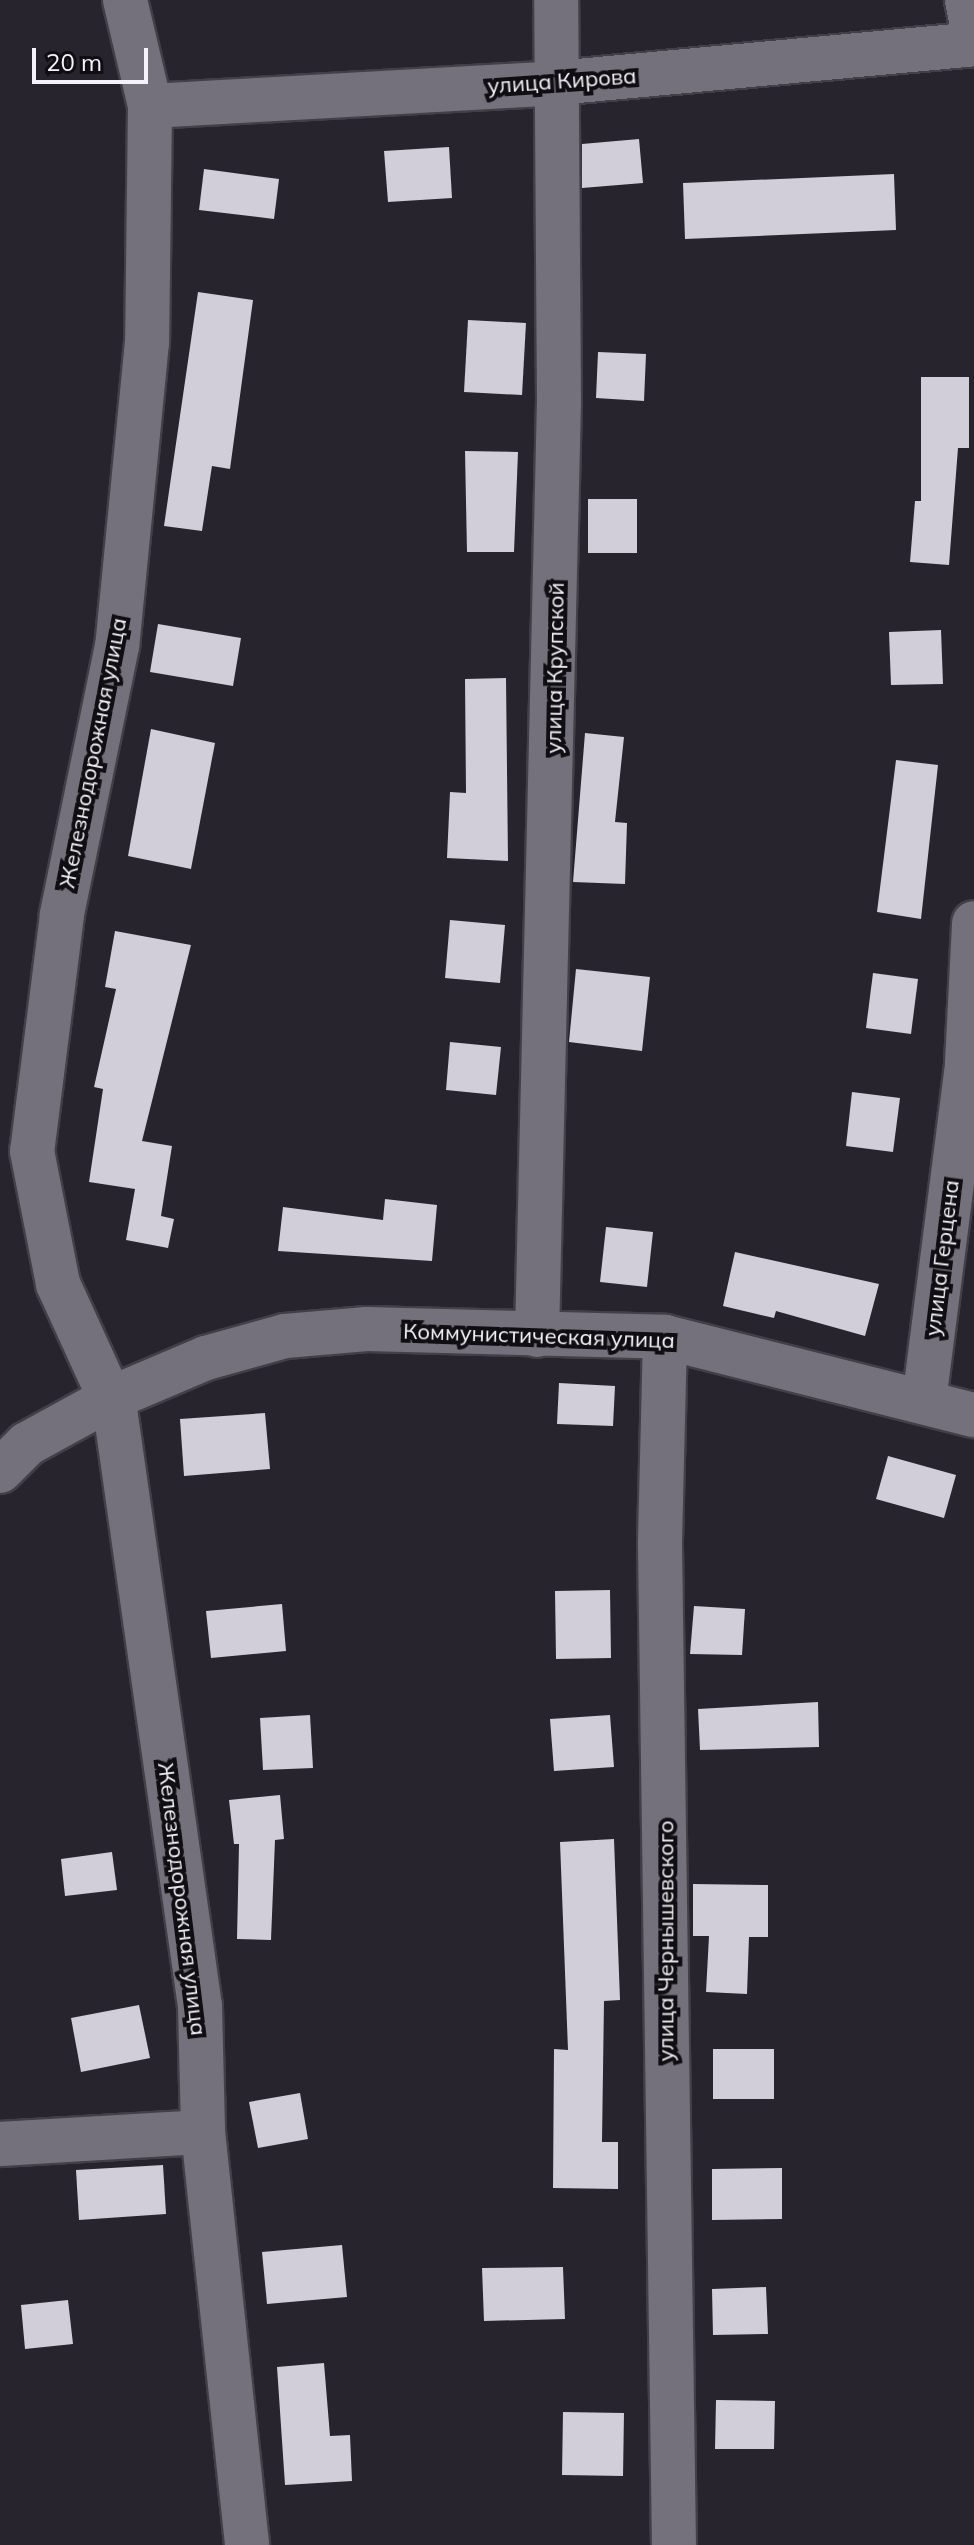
<!DOCTYPE html>
<html>
<head>
<meta charset="utf-8">
<style>
	body { margin:0 }
	#map { position:relative; width:974px; height:2545px; overflow:hidden; background:#27242d; font-family:Mulish,sans-serif }
	div>[style] { position:absolute }
	[style*='--x'] { left:calc(var(--x)*1px); top:calc(var(--y)*1px); width:calc(var(--w)*1px); rotate:calc(var(--a)*1deg) }
	.building>* { inset:0; background:#d1cdd9 }
	.roads { filter:drop-shadow(2px 0 #423f47) drop-shadow(-2px 0 #423f47) drop-shadow(0 2px #423f47) drop-shadow(0 -2px #423f47) }
	.minor>* { height:44px; margin:-22px; padding:0 22px; transform-origin:22px; border-radius:22px; background:#75717c }
	span { translate:-50% -50%; white-space:nowrap; text-align:center; line-height:1.15; -webkit-text-stroke:8px #0f0e12; paint-order:stroke }
	.street-label { font-size:22px; color:#f5f2f9 }
	.scale { position:absolute; left:32px; top:48px; width:116px; height:36px; box-sizing:border-box; border:4px solid #f5f2f9; border-top:0; padding-left:10px; font-size:24px; line-height:28px; white-space:nowrap; color:#f5f2f9; -webkit-text-stroke:6px #0f0e12; paint-order:stroke }
</style>
</head>
<body>
<div id="map">
	<div class="building">
		<div style="clip-path:polygon(639px 139px,643px 183px,582px 188px,582px 144px)"></div>
		<div style="clip-path:polygon(449px 147px,452px 198px,388px 202px,384px 151px)"></div>
		<div style="clip-path:polygon(204px 169px,279px 179px,274px 219px,199px 210px)"></div>
		<div style="clip-path:polygon(894px 174px,896px 230px,685px 239px,683px 183px)"></div>
		<div style="clip-path:polygon(198px 292px,253px 300px,230px 469px,212px 466px,202px 531px,164px 526px)"></div>
		<div style="clip-path:polygon(468px 320px,526px 323px,522px 395px,464px 392px)"></div>
		<div style="clip-path:polygon(598px 352px,646px 354px,644px 401px,596px 398px)"></div>
		<div style="clip-path:polygon(921px 377px,969px 377px,969px 448px,958px 448px,949px 565px,910px 562px,915px 501px,921px 501px)"></div>
		<div style="clip-path:polygon(465px 451px,518px 452px,514px 552px,467px 552px)"></div>
		<div style="clip-path:polygon(588px 499px,637px 499px,637px 553px,588px 553px)"></div>
		<div style="clip-path:polygon(158px 624px,241px 638px,233px 686px,150px 672px)"></div>
		<div style="clip-path:polygon(941px 630px,943px 684px,891px 685px,889px 632px)"></div>
		<div style="clip-path:polygon(506px 678px,508px 861px,447px 858px,450px 792px,466px 793px,465px 679px)"></div>
		<div style="clip-path:polygon(151px 729px,215px 743px,191px 869px,128px 856px)"></div>
		<div style="clip-path:polygon(585px 733px,624px 737px,615px 822px,627px 823px,625px 884px,573px 882px)"></div>
		<div style="clip-path:polygon(896px 760px,938px 765px,921px 919px,877px 912px)"></div>
		<div style="clip-path:polygon(450px 920px,505px 925px,500px 983px,445px 978px)"></div>
		<div style="clip-path:polygon(115px 931px,191px 945px,142px 1141px,172px 1146px,161px 1216px,174px 1219px,168px 1248px,126px 1240px,135px 1189px,89px 1182px,103px 1089px,94px 1087px,116px 989px,105px 987px)"></div>
		<div style="clip-path:polygon(576px 969px,650px 977px,642px 1051px,569px 1042px)"></div>
		<div style="clip-path:polygon(873px 973px,918px 979px,911px 1034px,866px 1028px)"></div>
		<div style="clip-path:polygon(450px 1042px,501px 1047px,496px 1095px,446px 1090px)"></div>
		<div style="clip-path:polygon(852px 1092px,900px 1098px,893px 1152px,846px 1146px)"></div>
		<div style="clip-path:polygon(385px 1199px,437px 1205px,432px 1261px,278px 1251px,283px 1207px,383px 1220px)"></div>
		<div style="clip-path:polygon(606px 1227px,653px 1232px,647px 1287px,600px 1282px)"></div>
		<div style="clip-path:polygon(735px 1252px,879px 1284px,865px 1336px,776px 1311px,774px 1318px,723px 1306px)"></div>
		<div style="clip-path:polygon(559px 1383px,615px 1386px,613px 1426px,557px 1424px)"></div>
		<div style="clip-path:polygon(265px 1413px,270px 1469px,184px 1476px,180px 1419px)"></div>
		<div style="clip-path:polygon(888px 1456px,956px 1475px,944px 1518px,876px 1499px)"></div>
		<div style="clip-path:polygon(610px 1590px,611px 1658px,556px 1659px,555px 1591px)"></div>
		<div style="clip-path:polygon(282px 1604px,286px 1651px,211px 1658px,206px 1611px)"></div>
		<div style="clip-path:polygon(694px 1606px,745px 1609px,742px 1655px,690px 1654px)"></div>
		<div style="clip-path:polygon(818px 1702px,819px 1747px,700px 1750px,698px 1709px)"></div>
		<div style="clip-path:polygon(310px 1715px,313px 1768px,263px 1770px,260px 1718px)"></div>
		<div style="clip-path:polygon(610px 1715px,614px 1767px,554px 1771px,550px 1719px)"></div>
		<div style="clip-path:polygon(280px 1795px,284px 1839px,275px 1840px,271px 1940px,237px 1939px,239px 1844px,234px 1844px,229px 1800px)"></div>
		<div style="clip-path:polygon(614px 1839px,620px 2000px,604px 2001px,602px 2142px,618px 2142px,618px 2189px,553px 2188px,554px 2049px,568px 2050px,560px 1842px)"></div>
		<div style="clip-path:polygon(112px 1852px,117px 1890px,65px 1896px,61px 1859px)"></div>
		<div style="clip-path:polygon(693px 1884px,768px 1885px,768px 1937px,749px 1937px,747px 1994px,706px 1992px,709px 1936px,693px 1936px)"></div>
		<div style="clip-path:polygon(139px 2005px,150px 2058px,81px 2072px,71px 2018px)"></div>
		<div style="clip-path:polygon(713px 2049px,774px 2049px,774px 2099px,713px 2099px)"></div>
		<div style="clip-path:polygon(300px 2093px,308px 2139px,258px 2148px,249px 2102px)"></div>
		<div style="clip-path:polygon(163px 2165px,166px 2214px,79px 2220px,76px 2170px)"></div>
		<div style="clip-path:polygon(782px 2168px,782px 2219px,712px 2220px,712px 2169px)"></div>
		<div style="clip-path:polygon(342px 2245px,347px 2297px,267px 2304px,262px 2252px)"></div>
		<div style="clip-path:polygon(563px 2267px,565px 2319px,484px 2321px,482px 2268px)"></div>
		<div style="clip-path:polygon(766px 2287px,768px 2334px,713px 2335px,712px 2289px)"></div>
		<div style="clip-path:polygon(68px 2300px,73px 2344px,25px 2349px,21px 2305px)"></div>
		<div style="clip-path:polygon(324px 2363px,330px 2436px,350px 2435px,352px 2481px,285px 2485px,277px 2367px)"></div>
		<div style="clip-path:polygon(716px 2400px,775px 2401px,774px 2449px,715px 2449px)"></div>
		<div style="clip-path:polygon(563px 2412px,624px 2413px,623px 2476px,562px 2475px)"></div>
	</div>
	<div class="roads">
		<div class="minor">
			<div style="--x:125;--y:0;--w:109;--a:76.7"></div>
			<div style="--x:150;--y:106;--w:236;--a:90.7"></div>
			<div style="--x:147;--y:342;--w:305;--a:95.6"></div>
			<div style="--x:117;--y:646;--w:275;--a:101.6"></div>
			<div style="--x:62;--y:915;--w:238;--a:97.2"></div>
			<div style="--x:32;--y:1151;--w:136;--a:78.9"></div>
			<div style="--x:58;--y:1284;--w:137;--a:65.5"></div>
			<div style="--x:115;--y:1409;--w:603;--a:81.9"></div>
			<div style="--x:200;--y:2006;--w:126;--a:88.6"></div>
			<div style="--x:203;--y:2132;--w:415;--a:83.9"></div>
			<div style="--x:967;--y:0;--w:37;--a:79"></div>
			<div style="--x:150;--y:106;--w:407;--a:-3.2"></div>
			<div style="--x:556;--y:83;--w:420;--a:-5.3"></div>
			<div style="--x:537;--y:1335;--w:933;--a:-88.65"></div>
			<div style="--x:559;--y:402;--w:402;--a:-90.4"></div>
			<div style="--x:665;--y:1337;--w:208;--a:91.4"></div>
			<div style="--x:660;--y:1545;--w:1000;--a:89.2"></div>
			<div style="--x:924;--y:1401;--w:341;--a:-82.7"></div>
			<div style="--x:967;--y:1063;--w:140;--a:-87.1"></div>
			<div style="--x:0;--y:1471;--w:38;--a:-45"></div>
			<div style="--x:27;--y:1444;--w:91;--a:-28.8"></div>
			<div style="--x:107;--y:1400;--w:108;--a:-23"></div>
			<div style="--x:206;--y:1358;--w:82;--a:-15.6"></div>
			<div style="--x:285;--y:1336;--w:82;--a:-4.9"></div>
			<div style="--x:367;--y:1329;--w:298;--a:1.5"></div>
			<div style="--x:665;--y:1337;--w:319;--a:14.2"></div>
			<div style="--x:0;--y:2144;--w:203;--a:-3.4"></div>
		</div>
	</div>
	<div class="street-label">
		<span style="left:562px;top:81px;rotate:-4deg">улица Кирова</span>
		<span style="left:555px;top:668px;rotate:-89deg">улица Крупской</span>
		<span style="left:93px;top:753px;rotate:-79deg">Железнодорожная улица</span>
		<span style="left:942px;top:1258px;rotate:-83deg">улица Герцена</span>
		<span style="left:539px;top:1336px;rotate:2deg">Коммунистическая улица</span>
		<span style="left:182px;top:1899px;rotate:83deg">Железнодорожная улица</span>
		<span style="left:666px;top:1941px;rotate:-90deg">улица Чернышевского</span>
	</div>
	<div class="scale">20 m</div>
</div>
</body>
</html>
